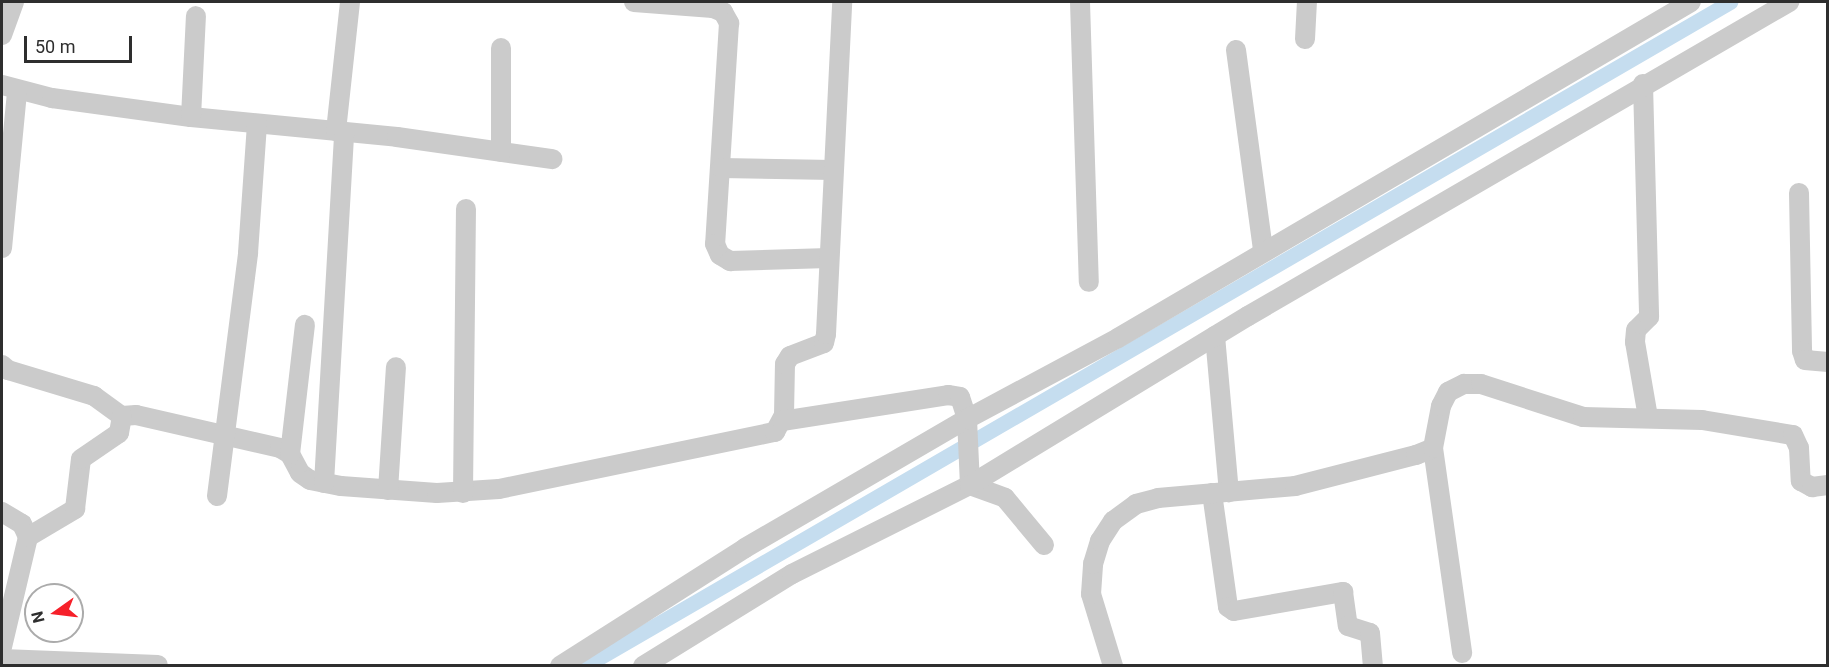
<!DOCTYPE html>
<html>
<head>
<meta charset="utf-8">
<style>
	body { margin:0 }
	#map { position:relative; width:1829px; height:667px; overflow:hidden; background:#fff; font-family:Roboto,sans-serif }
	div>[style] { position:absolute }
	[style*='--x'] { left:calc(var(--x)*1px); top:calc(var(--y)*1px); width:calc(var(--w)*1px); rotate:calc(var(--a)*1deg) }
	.canal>* { height:15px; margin:-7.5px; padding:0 7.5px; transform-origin:7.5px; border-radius:7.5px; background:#c5ddef }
	.minor>* { height:20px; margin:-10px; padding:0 10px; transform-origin:10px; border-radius:10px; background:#cbcbcb }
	span { translate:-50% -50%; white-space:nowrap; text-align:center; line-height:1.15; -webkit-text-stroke:6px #fff; paint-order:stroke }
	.frame { position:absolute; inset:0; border:3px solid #2e2e2e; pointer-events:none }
	.north { position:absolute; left:24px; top:583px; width:60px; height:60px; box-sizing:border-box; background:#fff; border:2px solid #ababab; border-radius:50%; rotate:256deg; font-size:16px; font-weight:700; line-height:24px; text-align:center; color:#2e2e2e }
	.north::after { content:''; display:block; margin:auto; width:21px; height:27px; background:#f6202a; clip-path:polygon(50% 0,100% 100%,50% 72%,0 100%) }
	.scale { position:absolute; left:24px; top:36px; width:108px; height:27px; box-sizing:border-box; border:3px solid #2e2e2e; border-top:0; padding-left:8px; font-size:18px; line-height:21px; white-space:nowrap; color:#2e2e2e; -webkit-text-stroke:4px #fff; paint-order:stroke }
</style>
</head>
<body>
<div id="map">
	<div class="canal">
		<div style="--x:585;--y:666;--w:1324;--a:-30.11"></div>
	</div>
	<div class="minor">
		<div style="--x:634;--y:2;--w:79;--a:4.3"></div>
		<div style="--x:713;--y:8;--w:11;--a:22"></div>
		<div style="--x:723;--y:12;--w:13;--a:61"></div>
		<div style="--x:729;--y:23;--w:221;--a:93.6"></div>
		<div style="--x:715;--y:244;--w:12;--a:66"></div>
		<div style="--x:720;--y:255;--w:12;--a:31"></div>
		<div style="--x:730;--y:261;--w:99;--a:-1.7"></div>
		<div style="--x:1080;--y:2;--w:280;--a:88.2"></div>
		<div style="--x:2;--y:35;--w:35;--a:-70"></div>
		<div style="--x:1305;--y:39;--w:37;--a:-87"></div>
		<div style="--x:1236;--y:50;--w:203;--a:82.3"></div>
		<div style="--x:1643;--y:84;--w:233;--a:88.5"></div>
		<div style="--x:1649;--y:317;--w:18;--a:135"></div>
		<div style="--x:1636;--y:330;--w:12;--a:95"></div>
		<div style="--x:1635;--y:342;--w:76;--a:80.2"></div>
		<div style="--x:2;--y:85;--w:52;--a:14.6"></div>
		<div style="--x:52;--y:98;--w:140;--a:7.8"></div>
		<div style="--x:191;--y:117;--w:207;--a:5.5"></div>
		<div style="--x:397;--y:137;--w:157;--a:8.1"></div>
		<div style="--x:191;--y:117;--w:101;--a:-87.2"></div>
		<div style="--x:336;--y:131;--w:130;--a:-83.8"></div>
		<div style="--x:501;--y:152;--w:104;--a:-90"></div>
		<div style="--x:721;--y:168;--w:112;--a:1"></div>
		<div style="--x:1799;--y:193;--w:158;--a:88.9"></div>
		<div style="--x:1802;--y:351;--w:9;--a:72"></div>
		<div style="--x:1805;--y:360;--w:23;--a:5"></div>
		<div style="--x:2;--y:248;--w:158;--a:-84.5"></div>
		<div style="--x:1215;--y:336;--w:157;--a:84.9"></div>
		<div style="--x:2;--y:365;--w:8;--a:40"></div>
		<div style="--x:8;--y:370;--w:90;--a:16.8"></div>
		<div style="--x:94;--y:396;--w:34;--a:36"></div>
		<div style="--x:122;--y:416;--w:14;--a:-4"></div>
		<div style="--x:136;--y:415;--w:148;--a:12.9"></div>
		<div style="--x:280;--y:448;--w:12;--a:31"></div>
		<div style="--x:290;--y:454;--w:21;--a:62"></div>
		<div style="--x:300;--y:473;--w:12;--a:35"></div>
		<div style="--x:310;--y:480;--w:32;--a:11"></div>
		<div style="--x:341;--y:486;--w:96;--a:4.2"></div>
		<div style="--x:437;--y:493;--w:62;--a:-3.7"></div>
		<div style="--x:499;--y:489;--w:282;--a:-11.7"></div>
		<div style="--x:775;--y:432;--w:19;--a:-62"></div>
		<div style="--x:784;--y:415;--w:51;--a:-88.9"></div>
		<div style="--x:785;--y:364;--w:9;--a:-58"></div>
		<div style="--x:790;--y:356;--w:36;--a:-21"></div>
		<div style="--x:824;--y:343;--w:9;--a:-77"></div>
		<div style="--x:826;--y:334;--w:332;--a:-87.2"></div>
		<div style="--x:782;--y:421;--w:168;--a:-8.9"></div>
		<div style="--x:948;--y:395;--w:12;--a:9"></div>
		<div style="--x:960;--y:397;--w:23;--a:72"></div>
		<div style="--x:967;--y:419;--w:66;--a:87.4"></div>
		<div style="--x:970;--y:485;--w:37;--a:20"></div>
		<div style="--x:1005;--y:498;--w:61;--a:50.3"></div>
		<div style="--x:1433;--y:448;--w:207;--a:81.9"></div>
		<div style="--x:290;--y:454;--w:130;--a:-83.4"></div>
		<div style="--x:324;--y:483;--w:351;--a:-86.7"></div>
		<div style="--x:388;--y:490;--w:123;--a:-86.3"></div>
		<div style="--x:463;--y:493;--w:284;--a:-89.4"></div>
		<div style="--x:1212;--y:493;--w:115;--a:82"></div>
		<div style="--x:1228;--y:607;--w:7;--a:34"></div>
		<div style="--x:1234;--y:611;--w:111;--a:-9.9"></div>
		<div style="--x:1343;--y:592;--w:34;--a:82"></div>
		<div style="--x:1348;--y:626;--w:23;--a:18"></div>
		<div style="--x:1370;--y:633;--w:33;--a:85"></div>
		<div style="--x:217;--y:496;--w:245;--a:-82.7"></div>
		<div style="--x:248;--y:253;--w:129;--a:-86"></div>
		<div style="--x:2;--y:512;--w:23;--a:31"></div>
		<div style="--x:22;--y:524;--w:14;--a:65"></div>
		<div style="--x:28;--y:537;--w:113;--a:103.3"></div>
		<div style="--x:28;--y:537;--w:55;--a:-30.8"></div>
		<div style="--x:75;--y:509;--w:50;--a:-83.2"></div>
		<div style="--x:81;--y:459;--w:46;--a:-34.4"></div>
		<div style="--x:119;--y:433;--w:17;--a:-80"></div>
		<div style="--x:2;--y:659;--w:156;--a:2.2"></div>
		<div style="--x:560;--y:666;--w:219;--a:-32.5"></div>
		<div style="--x:745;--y:548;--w:257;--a:-30.2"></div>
		<div style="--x:967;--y:419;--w:171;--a:-28.2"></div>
		<div style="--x:1118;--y:338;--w:664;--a:-30.39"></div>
		<div style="--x:643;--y:666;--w:175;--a:-31.7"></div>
		<div style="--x:792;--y:574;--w:199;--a:-26.6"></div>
		<div style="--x:970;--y:485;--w:325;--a:-31.3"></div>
		<div style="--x:1248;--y:316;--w:626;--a:-30.13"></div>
		<div style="--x:1113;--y:666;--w:75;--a:-107"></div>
		<div style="--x:1091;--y:594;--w:30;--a:-86"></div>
		<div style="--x:1093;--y:564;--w:24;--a:-73"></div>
		<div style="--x:1100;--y:541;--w:24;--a:-57"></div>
		<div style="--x:1113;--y:521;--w:29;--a:-36"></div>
		<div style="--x:1136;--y:504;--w:23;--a:-15"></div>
		<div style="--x:1158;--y:498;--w:138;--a:-5"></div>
		<div style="--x:1295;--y:486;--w:125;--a:-14.4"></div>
		<div style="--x:1416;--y:455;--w:18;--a:-22"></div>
		<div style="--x:1433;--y:448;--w:43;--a:-79.2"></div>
		<div style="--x:1441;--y:406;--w:16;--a:-63"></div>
		<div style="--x:1448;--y:392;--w:18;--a:-27"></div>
		<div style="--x:1464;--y:384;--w:17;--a:0"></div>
		<div style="--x:1481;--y:384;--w:107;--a:17.9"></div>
		<div style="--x:1583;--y:417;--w:119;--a:1.4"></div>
		<div style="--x:1702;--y:420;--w:92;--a:9.4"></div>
		<div style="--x:1793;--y:435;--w:14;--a:65"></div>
		<div style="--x:1799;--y:448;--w:33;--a:87"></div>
		<div style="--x:1801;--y:481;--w:13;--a:29"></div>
		<div style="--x:1812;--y:487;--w:16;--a:-7"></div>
	</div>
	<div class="frame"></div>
	<div class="north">N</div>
	<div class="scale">50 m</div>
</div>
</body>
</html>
